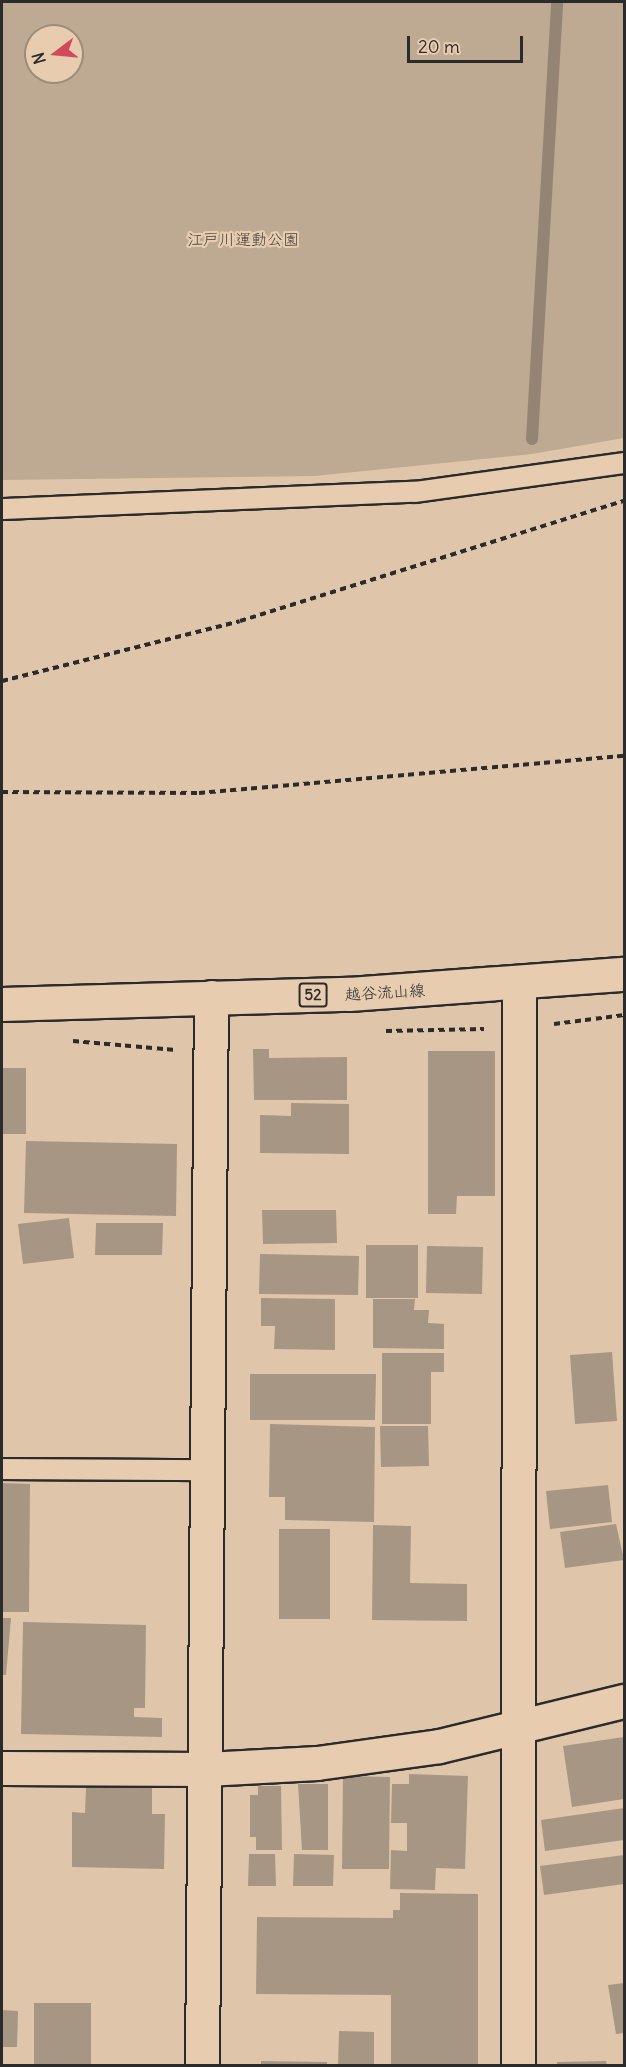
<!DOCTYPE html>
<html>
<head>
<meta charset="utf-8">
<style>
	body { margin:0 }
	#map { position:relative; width:626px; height:2067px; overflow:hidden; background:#dfc6aa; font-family:Delius,"Klee One",sans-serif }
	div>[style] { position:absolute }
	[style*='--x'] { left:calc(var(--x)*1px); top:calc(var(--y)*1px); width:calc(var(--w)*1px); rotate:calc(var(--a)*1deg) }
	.green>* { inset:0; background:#bea992 }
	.stream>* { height:12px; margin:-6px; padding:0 6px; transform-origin:6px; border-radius:6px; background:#948474 }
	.building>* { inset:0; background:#a79683 }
	.path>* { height:4px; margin-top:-2px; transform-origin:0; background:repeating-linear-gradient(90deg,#2b2b2b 0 6px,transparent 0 10.5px) }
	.roads { filter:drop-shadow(2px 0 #2b2b2b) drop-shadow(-2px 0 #2b2b2b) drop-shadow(0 2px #2b2b2b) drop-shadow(0 -2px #2b2b2b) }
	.service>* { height:20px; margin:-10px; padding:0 10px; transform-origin:10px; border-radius:10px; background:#e7ccaf }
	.minor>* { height:33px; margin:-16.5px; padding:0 16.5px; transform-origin:16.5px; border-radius:16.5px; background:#e7ccaf }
	.tertiary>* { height:33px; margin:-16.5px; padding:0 16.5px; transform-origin:16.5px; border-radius:16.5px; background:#e7ccaf }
	.primary>* { height:33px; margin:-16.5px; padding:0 16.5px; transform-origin:16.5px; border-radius:16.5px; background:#e7ccaf }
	span { translate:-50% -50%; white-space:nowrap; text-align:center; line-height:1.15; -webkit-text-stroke:4.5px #e7ccaf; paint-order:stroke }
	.shield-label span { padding:2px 4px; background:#e7ccaf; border:2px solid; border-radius:4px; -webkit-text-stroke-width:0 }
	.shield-label { font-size:15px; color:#2b2b2b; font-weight:700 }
	.park-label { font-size:16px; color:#413e3a }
	.street-label { font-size:16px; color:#2b2b2b }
	.frame { position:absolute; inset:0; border:3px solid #2b2b2b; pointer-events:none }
	.north { position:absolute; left:24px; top:24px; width:60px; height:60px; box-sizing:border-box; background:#e7ccaf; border:2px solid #9c8c7a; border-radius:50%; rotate:254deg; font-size:16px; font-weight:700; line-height:24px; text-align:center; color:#2b2b2b }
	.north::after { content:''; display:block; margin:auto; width:21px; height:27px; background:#d1495b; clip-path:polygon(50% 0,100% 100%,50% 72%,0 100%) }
	.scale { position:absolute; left:407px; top:36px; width:116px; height:27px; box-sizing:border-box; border:3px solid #2b2b2b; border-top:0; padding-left:8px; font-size:18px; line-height:21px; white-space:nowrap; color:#2b2b2b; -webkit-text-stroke:4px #e7ccaf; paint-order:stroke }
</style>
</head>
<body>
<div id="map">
	<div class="green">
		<div style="clip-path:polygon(evenodd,2px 2px,624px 2px,624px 438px,532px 454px,315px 476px,2px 480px,2px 2px,36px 36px,72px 36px,72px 72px,36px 72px,36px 36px)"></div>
	</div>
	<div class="stream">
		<div style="--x:532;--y:439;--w:438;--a:-86.7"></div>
	</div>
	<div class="building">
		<div style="clip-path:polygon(253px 1049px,269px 1049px,269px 1058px,347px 1057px,347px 1100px,254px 1100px)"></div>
		<div style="clip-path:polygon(428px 1051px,495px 1051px,495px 1196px,457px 1196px,456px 1214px,428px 1214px)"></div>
		<div style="clip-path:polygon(2px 1068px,26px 1068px,26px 1134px,2px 1134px)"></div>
		<div style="clip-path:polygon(291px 1103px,349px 1104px,349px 1154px,260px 1153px,260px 1115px,291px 1116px)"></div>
		<div style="clip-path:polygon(26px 1141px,177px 1144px,176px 1216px,24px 1213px)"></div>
		<div style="clip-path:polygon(262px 1210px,336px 1210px,337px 1243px,263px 1244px)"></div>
		<div style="clip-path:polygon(69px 1218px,74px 1258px,23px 1264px,18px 1224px)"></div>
		<div style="clip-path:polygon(96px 1223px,163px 1223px,162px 1255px,95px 1255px)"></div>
		<div style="clip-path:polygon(366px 1245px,418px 1245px,418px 1298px,366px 1298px)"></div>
		<div style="clip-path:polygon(427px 1246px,483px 1247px,482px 1294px,426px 1293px)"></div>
		<div style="clip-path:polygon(260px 1254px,359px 1256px,358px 1295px,259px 1294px)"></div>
		<div style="clip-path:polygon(261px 1298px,335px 1299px,335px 1350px,274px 1349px,275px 1326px,261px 1326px)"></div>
		<div style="clip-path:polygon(373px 1299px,415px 1299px,414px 1310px,429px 1310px,428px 1323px,444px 1324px,444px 1349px,373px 1348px)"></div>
		<div style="clip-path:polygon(612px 1352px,617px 1421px,575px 1424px,570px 1355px)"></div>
		<div style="clip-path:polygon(382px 1353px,444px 1353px,444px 1372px,431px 1372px,431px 1424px,382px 1424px)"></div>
		<div style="clip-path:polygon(250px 1374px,376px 1374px,375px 1420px,250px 1420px)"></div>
		<div style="clip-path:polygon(270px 1424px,375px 1427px,374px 1522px,285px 1520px,285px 1497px,269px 1497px)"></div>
		<div style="clip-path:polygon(380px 1426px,428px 1426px,429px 1466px,381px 1467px)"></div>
		<div style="clip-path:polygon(2px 1483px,30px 1484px,29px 1612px,2px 1612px)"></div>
		<div style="clip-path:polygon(608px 1485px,612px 1522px,550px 1529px,546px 1491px)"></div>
		<div style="clip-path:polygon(616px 1524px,624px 1560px,565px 1568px,560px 1532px)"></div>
		<div style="clip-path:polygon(373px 1525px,411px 1526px,410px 1583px,467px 1584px,467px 1621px,372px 1620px)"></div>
		<div style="clip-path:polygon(279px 1529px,330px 1529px,330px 1619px,279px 1619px)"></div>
		<div style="clip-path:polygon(2px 1618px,11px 1618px,6px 1675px,2px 1675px)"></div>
		<div style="clip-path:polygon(23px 1622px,146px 1625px,145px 1708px,134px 1708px,134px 1717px,162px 1718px,162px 1737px,21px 1734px)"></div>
		<div style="clip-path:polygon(624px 1737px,624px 1799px,572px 1807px,563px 1746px)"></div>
		<div style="clip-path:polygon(409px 1774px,468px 1776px,465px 1869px,436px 1868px,435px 1890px,390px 1889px,391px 1850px,407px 1851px,407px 1823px,391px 1823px,392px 1784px,409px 1784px)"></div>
		<div style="clip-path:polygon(343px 1776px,390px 1777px,389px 1869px,342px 1869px)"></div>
		<div style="clip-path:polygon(298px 1784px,328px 1784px,328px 1850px,302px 1850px)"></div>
		<div style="clip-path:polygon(258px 1786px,281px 1786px,282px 1850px,256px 1850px,256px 1837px,250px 1837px,250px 1795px,258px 1795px)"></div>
		<div style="clip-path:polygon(86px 1787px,152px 1788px,152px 1814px,165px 1814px,164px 1869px,72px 1867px,72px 1812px,85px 1813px)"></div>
		<div style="clip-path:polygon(624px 1808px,624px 1840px,545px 1851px,541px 1820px)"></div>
		<div style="clip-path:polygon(249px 1854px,275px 1854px,276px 1886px,248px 1886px)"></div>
		<div style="clip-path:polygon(294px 1854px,334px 1855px,333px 1886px,293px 1886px)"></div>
		<div style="clip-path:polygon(624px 1855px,624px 1884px,544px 1895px,540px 1866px)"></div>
		<div style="clip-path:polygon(400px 1893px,478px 1894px,478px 2066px,391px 2066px,391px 1995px,256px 1994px,257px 1917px,393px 1918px,393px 1910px,400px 1910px)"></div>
		<div style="clip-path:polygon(624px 1983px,624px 2033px,616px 2034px,608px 1985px)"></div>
		<div style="clip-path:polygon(34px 2003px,91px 2003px,91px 2066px,34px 2066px)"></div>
		<div style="clip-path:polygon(2px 2010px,18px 2011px,17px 2047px,2px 2047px)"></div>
		<div style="clip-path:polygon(339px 2031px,374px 2032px,374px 2066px,338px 2066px)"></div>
		<div style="clip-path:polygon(261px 2061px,327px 2062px,327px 2066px,261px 2066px)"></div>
		<div style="clip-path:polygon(606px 2061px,607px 2066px,557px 2066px,557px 2062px)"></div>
	</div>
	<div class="path">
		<div style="--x:2;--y:681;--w:245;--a:-14.1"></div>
		<div style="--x:240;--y:621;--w:402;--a:-17.4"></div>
		<div style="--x:2;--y:792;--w:197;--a:0.3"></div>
		<div style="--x:199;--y:793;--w:427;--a:-5"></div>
		<div style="--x:554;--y:1024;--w:71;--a:-7.3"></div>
		<div style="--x:386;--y:1031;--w:98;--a:-1.2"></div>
		<div style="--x:73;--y:1041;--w:103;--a:5"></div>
	</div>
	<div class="roads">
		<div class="service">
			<div style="--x:2;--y:509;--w:413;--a:-2.4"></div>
			<div style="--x:415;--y:492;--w:211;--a:-7.9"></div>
			<div style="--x:2;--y:1469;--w:206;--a:0.3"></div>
		</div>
		<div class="minor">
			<div style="--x:2;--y:1768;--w:204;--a:0.3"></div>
			<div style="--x:206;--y:1769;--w:111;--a:-3.1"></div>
			<div style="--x:317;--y:1763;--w:123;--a:-7.9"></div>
			<div style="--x:439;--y:1746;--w:190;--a:-13.7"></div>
			<div style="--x:518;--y:2066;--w:1082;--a:-89.95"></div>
		</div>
		<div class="tertiary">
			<div style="--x:202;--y:2066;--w:1069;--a:-89.52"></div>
		</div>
		<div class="primary">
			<div style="--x:2;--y:1004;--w:347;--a:-1.7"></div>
			<div style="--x:349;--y:994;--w:276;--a:-4.2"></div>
		</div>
	</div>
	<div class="shield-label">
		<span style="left:313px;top:995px">52</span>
	</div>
	<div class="park-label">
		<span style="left:243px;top:239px">江戸川運動公園</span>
	</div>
	<div class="street-label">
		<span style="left:385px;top:992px;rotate:-3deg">越谷流山線</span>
	</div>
	<div class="frame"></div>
	<div class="north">N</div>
	<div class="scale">20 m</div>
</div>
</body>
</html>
